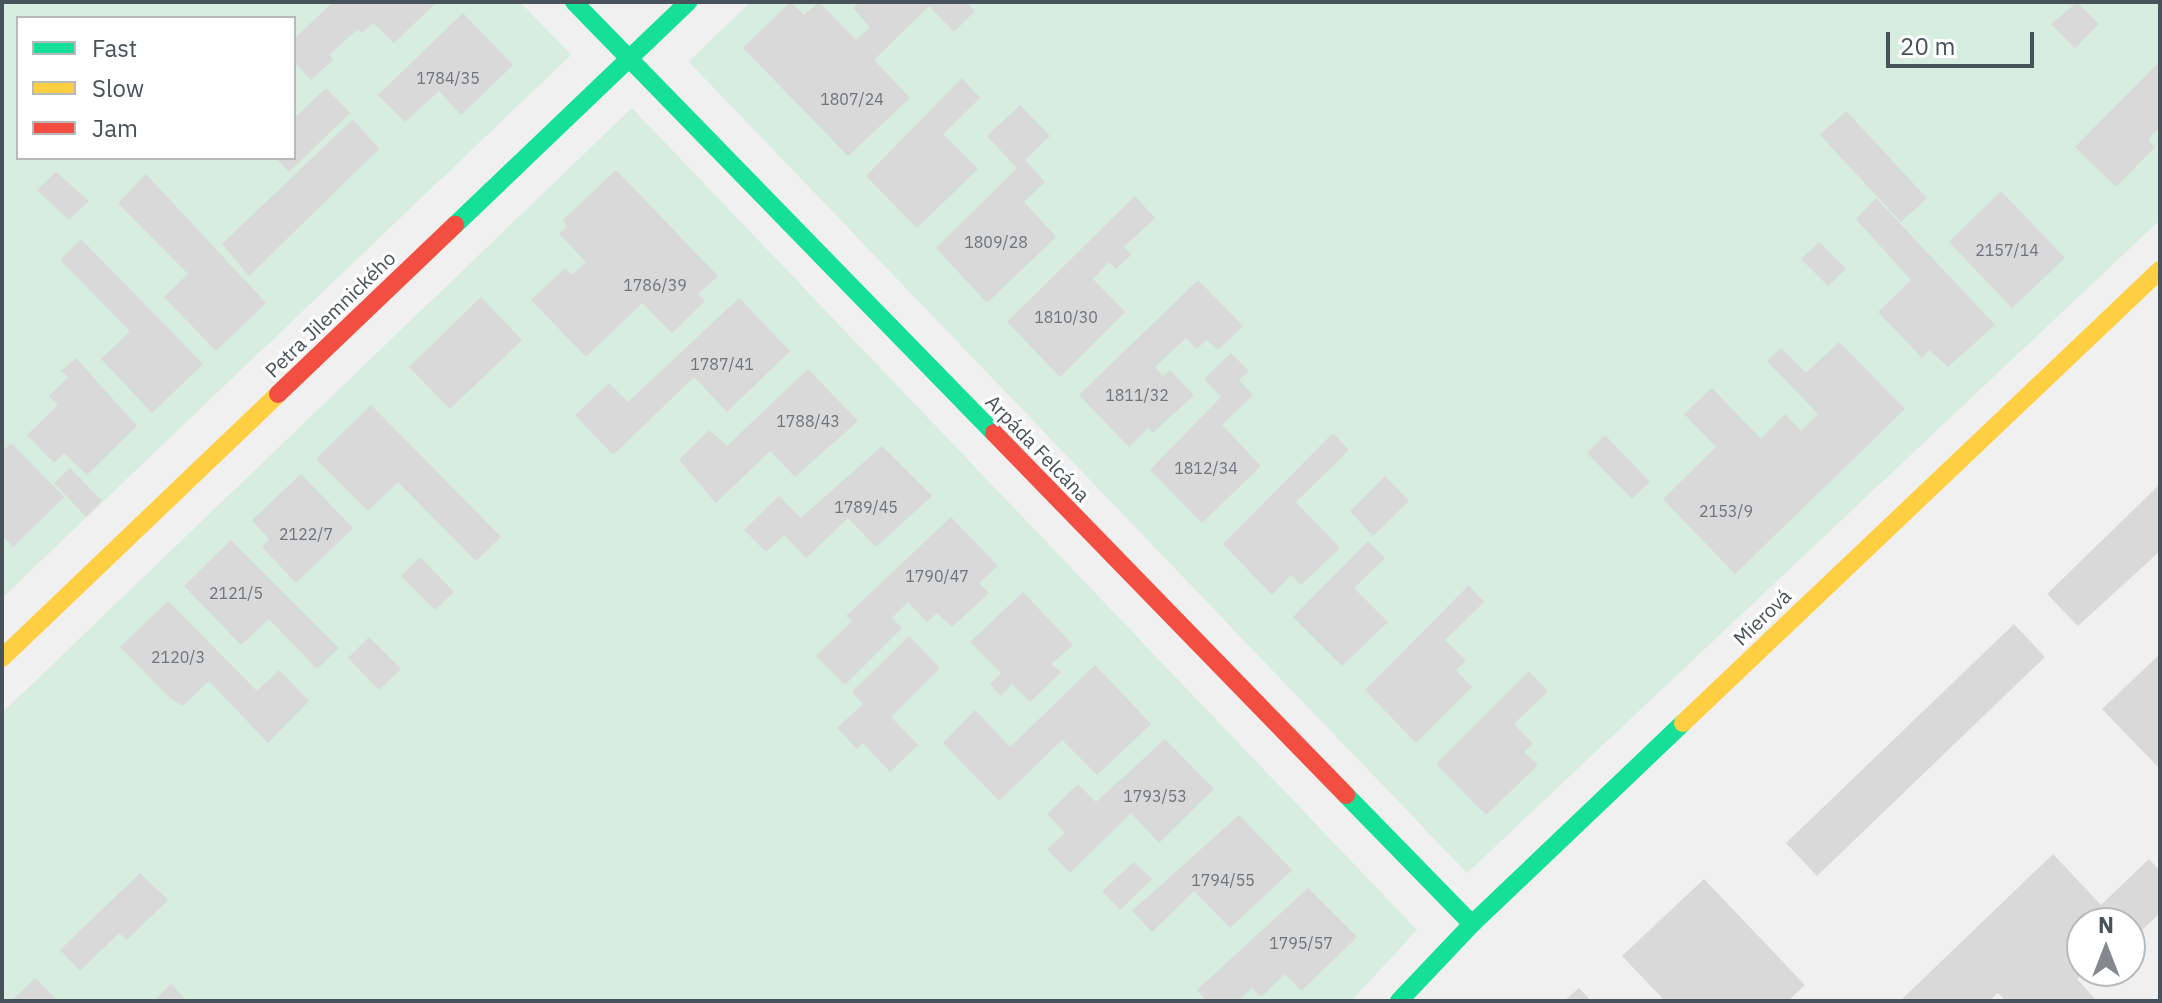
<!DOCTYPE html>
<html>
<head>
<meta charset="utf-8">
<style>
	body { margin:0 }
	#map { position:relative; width:2162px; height:1003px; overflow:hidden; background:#f0f0f0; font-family:"IBM Plex Sans",sans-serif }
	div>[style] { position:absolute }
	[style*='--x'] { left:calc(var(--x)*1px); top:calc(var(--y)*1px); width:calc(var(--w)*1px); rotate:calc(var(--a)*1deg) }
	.green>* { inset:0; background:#d6eddf }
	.building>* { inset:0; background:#d9d9da }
	.fast>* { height:18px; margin:-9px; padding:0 9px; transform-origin:9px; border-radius:9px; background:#16e098 }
	.slow>* { height:18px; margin:-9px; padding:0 9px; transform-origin:9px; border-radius:9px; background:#ffcf43 }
	.jam>* { height:18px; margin:-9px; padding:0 9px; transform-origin:9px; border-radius:9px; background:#f24e42 }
	span { translate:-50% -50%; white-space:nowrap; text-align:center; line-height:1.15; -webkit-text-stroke:6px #fff; paint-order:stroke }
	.number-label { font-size:16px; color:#6d747b }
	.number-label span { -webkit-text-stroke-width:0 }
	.street-label { font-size:20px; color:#48525a }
	.frame { position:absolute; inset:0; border:4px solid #48525a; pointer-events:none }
	.legend { position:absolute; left:16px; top:16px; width:280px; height:144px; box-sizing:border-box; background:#fff; border:2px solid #b6babd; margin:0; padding:10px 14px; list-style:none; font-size:24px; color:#48525a }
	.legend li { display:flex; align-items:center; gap:16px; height:40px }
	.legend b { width:40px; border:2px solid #b6babd }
	.north { position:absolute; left:2066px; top:907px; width:80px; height:80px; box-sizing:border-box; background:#fff; border:2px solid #b6babd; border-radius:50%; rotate:0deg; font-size:22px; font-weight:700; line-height:32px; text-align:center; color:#48525a }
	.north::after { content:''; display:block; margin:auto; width:28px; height:36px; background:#83898e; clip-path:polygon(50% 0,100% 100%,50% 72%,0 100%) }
	.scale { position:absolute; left:1886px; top:32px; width:148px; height:36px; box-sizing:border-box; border:4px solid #48525a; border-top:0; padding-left:10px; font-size:24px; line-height:28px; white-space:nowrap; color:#48525a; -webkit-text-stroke:6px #fff; paint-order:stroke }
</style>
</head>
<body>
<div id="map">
	<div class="green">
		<div style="clip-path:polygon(evenodd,2px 2px,520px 2px,571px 55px,2px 598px,2px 2px,18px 18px,294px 18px,294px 158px,18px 158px,18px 18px)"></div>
		<div style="clip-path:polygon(750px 2px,2160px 2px,2160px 220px,1467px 873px,689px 62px)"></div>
		<div style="clip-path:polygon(632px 108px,1417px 930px,1351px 1001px,2px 1001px,2px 713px)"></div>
	</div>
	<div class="building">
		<div style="clip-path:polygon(333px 2px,437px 2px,394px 43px,373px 23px,362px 33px,358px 29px,330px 54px,333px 60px,311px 80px,294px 62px,294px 39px)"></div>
		<div style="clip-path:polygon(790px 2px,804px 15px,819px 2px,856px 40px,870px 27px,853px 8px,859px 2px,966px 2px,975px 11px,954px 32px,929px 6px,874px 60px,910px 98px,848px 156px,743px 48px)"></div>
		<div style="clip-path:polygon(2077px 2px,2099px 24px,2075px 48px,2051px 24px)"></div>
		<div style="clip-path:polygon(463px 13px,513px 65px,461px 115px,439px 91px,405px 122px,378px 95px)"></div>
		<div style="clip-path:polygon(2160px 61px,2160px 127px,2148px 140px,2155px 147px,2116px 187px,2075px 147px)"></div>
		<div style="clip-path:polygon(962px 78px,980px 98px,943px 134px,978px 169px,917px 228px,866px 176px)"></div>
		<div style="clip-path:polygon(326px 88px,350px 113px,289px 172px,276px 158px,294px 158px,294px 118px)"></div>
		<div style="clip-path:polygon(1020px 105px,1050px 136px,1025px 160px,1045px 182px,1024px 202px,1056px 237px,987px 303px,936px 248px,1017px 168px,987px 136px)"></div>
		<div style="clip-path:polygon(1846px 111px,1927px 198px,1901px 222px,1820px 135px)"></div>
		<div style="clip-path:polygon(353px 119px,379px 149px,249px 276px,222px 244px)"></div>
		<div style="clip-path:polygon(616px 170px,718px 276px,698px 294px,705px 301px,672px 333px,642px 303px,586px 357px,531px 300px,565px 268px,572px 275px,586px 262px,559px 234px,567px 226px,563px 220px)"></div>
		<div style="clip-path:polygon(56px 172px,89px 201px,69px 220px,37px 190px)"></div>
		<div style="clip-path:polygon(146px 174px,266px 303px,216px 351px,164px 297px,188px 274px,118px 203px)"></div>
		<div style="clip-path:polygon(2001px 191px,2065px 258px,2012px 308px,1949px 242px)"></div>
		<div style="clip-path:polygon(1135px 196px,1155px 218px,1124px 247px,1131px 255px,1116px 269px,1109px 262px,1093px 279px,1125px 312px,1060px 377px,1007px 322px)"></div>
		<div style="clip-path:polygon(1876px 198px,1995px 325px,1948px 367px,1929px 350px,1922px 358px,1878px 312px,1911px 280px,1856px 219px)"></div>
		<div style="clip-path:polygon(81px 239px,203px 364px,152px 413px,101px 359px,130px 331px,60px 260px)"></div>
		<div style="clip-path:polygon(1819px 242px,1846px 269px,1828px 286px,1801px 259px)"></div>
		<div style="clip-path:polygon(1198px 280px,1243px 326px,1218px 350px,1206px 340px,1197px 349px,1186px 338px,1155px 367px,1163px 376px,1170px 370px,1194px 395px,1153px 433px,1148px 428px,1129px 447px,1079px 395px)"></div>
		<div style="clip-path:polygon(481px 297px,522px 340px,450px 409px,409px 367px)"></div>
		<div style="clip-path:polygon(739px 298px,790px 351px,727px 412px,694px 377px,613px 455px,575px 415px,609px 383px,628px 402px)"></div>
		<div style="clip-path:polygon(1839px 342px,1905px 409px,1735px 574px,1663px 499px,1716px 447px,1684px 414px,1712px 388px,1761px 439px,1785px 414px,1801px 431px,1818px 414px,1767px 361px,1781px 348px,1806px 373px)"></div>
		<div style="clip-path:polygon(1231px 353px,1249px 371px,1239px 380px,1253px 395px,1222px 425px,1261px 466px,1202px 523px,1150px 470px,1221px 397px,1204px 379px)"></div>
		<div style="clip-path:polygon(76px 358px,137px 426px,87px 475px,64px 453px,54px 463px,27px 435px,58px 405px,49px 396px,68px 377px,61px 371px)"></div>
		<div style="clip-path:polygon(808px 369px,858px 421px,795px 477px,770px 451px,716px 503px,679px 460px,709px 430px,727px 446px)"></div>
		<div style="clip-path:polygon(371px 405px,501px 537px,476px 561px,398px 482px,368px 511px,316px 459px)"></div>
		<div style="clip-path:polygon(1333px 433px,1349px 450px,1296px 502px,1340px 548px,1301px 585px,1291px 575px,1272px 595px,1223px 544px)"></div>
		<div style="clip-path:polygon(1605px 435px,1650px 482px,1632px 499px,1587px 453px)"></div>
		<div style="clip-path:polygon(11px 443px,64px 497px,13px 547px,2px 535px,2px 452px)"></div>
		<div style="clip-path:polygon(882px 446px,932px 496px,876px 547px,848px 518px,806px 558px,784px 535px,766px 552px,744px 530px,779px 496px,801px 518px)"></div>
		<div style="clip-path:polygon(70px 468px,102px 501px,86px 517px,54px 483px)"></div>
		<div style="clip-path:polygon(301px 474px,353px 528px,296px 583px,262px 547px,269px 539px,252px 520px)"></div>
		<div style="clip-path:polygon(1385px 476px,1409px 501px,1373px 536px,1350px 511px)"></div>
		<div style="clip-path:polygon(2160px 484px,2160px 551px,2078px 626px,2047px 594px)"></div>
		<div style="clip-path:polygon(951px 517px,998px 566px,979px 583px,989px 593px,952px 627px,937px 613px,927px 622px,908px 602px,892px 618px,902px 628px,845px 685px,816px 656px,852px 621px,846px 616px)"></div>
		<div style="clip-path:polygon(231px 540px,339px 648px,317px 669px,269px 619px,241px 645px,184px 586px)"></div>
		<div style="clip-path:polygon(1368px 541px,1385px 558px,1354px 588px,1388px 622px,1342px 666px,1293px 617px)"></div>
		<div style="clip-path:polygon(420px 557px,454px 592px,435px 610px,401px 576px)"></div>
		<div style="clip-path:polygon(1469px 585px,1484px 602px,1445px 640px,1466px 661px,1456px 670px,1472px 687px,1416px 743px,1365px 690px)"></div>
		<div style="clip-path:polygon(1023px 592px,1073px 645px,1051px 664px,1061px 672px,1030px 702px,1012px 684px,1001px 696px,990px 684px,1001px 673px,970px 642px)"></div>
		<div style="clip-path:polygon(168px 601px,257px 691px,279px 670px,309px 701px,268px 743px,209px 681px,183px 706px,170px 698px,120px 647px)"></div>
		<div style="clip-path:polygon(2014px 624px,2045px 657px,1817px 876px,1786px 843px)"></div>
		<div style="clip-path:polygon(909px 636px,940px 668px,891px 717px,918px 745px,890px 772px,863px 743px,857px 749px,837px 728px,863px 704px,852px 692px)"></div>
		<div style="clip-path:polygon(369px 637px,401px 669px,379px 690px,348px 658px)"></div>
		<div style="clip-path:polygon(2160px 654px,2160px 769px,2102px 709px)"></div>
		<div style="clip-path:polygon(1095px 665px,1151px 724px,1097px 775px,1062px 740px,999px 801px,943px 743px,975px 710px,1010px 747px)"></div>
		<div style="clip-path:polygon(1529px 671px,1548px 691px,1514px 724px,1533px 744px,1524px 752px,1538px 765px,1486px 815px,1436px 764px)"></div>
		<div style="clip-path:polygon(1165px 739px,1214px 789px,1159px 843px,1131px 813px,1070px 873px,1047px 849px,1065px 833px,1047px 814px,1078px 784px,1096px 802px)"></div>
		<div style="clip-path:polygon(1239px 815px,1292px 870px,1230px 928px,1194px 891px,1152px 932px,1132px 911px)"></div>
		<div style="clip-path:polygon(2053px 854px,2101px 905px,2149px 859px,2160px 871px,2160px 913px,2130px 942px,2130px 923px,2082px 923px,2085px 971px,2077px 979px,2097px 1001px,2006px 1001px,1998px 993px,1989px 1001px,1900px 1001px)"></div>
		<div style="clip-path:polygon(1134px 862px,1152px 879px,1120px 910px,1102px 891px)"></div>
		<div style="clip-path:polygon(140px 873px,168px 900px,127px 940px,119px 933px,80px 971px,60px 950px)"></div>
		<div style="clip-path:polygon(1704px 879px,1805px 985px,1788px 1001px,1665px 1001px,1622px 956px)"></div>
		<div style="clip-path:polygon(1308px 888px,1357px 937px,1301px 991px,1285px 974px,1261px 997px,1252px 988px,1238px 1001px,1207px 1001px,1197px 990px)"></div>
		<div style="clip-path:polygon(35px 978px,58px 1001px,11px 1001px)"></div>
		<div style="clip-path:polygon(171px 984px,187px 1001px,154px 1001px)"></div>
		<div style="clip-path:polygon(1579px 988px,1591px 1001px,1564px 1001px)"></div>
	</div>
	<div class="fast">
		<div style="--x:574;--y:2;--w:602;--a:45.74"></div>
		<div style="--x:455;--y:225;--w:323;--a:-43.7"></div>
		<div style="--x:1346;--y:795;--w:180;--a:45.7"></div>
		<div style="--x:1399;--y:1001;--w:106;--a:-46.5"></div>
		<div style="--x:1472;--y:924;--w:291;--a:-43.6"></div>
	</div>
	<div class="slow">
		<div style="--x:2;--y:658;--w:382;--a:-43.7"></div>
		<div style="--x:1683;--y:723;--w:658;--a:-43.52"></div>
	</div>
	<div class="jam">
		<div style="--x:278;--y:394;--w:245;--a:-43.7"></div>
		<div style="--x:994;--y:433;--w:505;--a:45.8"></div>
	</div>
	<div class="number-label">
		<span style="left:448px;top:78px">1784/35</span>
		<span style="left:852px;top:99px">1807/24</span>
		<span style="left:996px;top:242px">1809/28</span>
		<span style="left:2007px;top:250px">2157/14</span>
		<span style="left:655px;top:285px">1786/39</span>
		<span style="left:1066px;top:317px">1810/30</span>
		<span style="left:722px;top:364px">1787/41</span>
		<span style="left:1137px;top:395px">1811/32</span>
		<span style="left:808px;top:421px">1788/43</span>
		<span style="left:1206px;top:468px">1812/34</span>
		<span style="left:866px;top:507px">1789/45</span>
		<span style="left:1726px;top:511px">2153/9</span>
		<span style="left:306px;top:534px">2122/7</span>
		<span style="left:937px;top:576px">1790/47</span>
		<span style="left:236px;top:593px">2121/5</span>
		<span style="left:178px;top:657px">2120/3</span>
		<span style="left:1155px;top:796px">1793/53</span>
		<span style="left:1223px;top:880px">1794/55</span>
		<span style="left:1301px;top:943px">1795/57</span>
	</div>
	<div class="street-label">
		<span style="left:330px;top:314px;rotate:-44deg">Petra Jilemnického</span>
		<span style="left:1038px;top:448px;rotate:46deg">Arpáda Felcána</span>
		<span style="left:1762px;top:617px;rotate:-44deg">Mierová</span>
	</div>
	<div class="frame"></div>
	<ul class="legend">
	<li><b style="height:10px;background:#16e098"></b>Fast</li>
	<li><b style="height:10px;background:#ffcf43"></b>Slow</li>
	<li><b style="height:10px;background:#f24e42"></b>Jam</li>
	</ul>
	<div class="north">N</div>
	<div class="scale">20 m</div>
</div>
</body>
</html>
